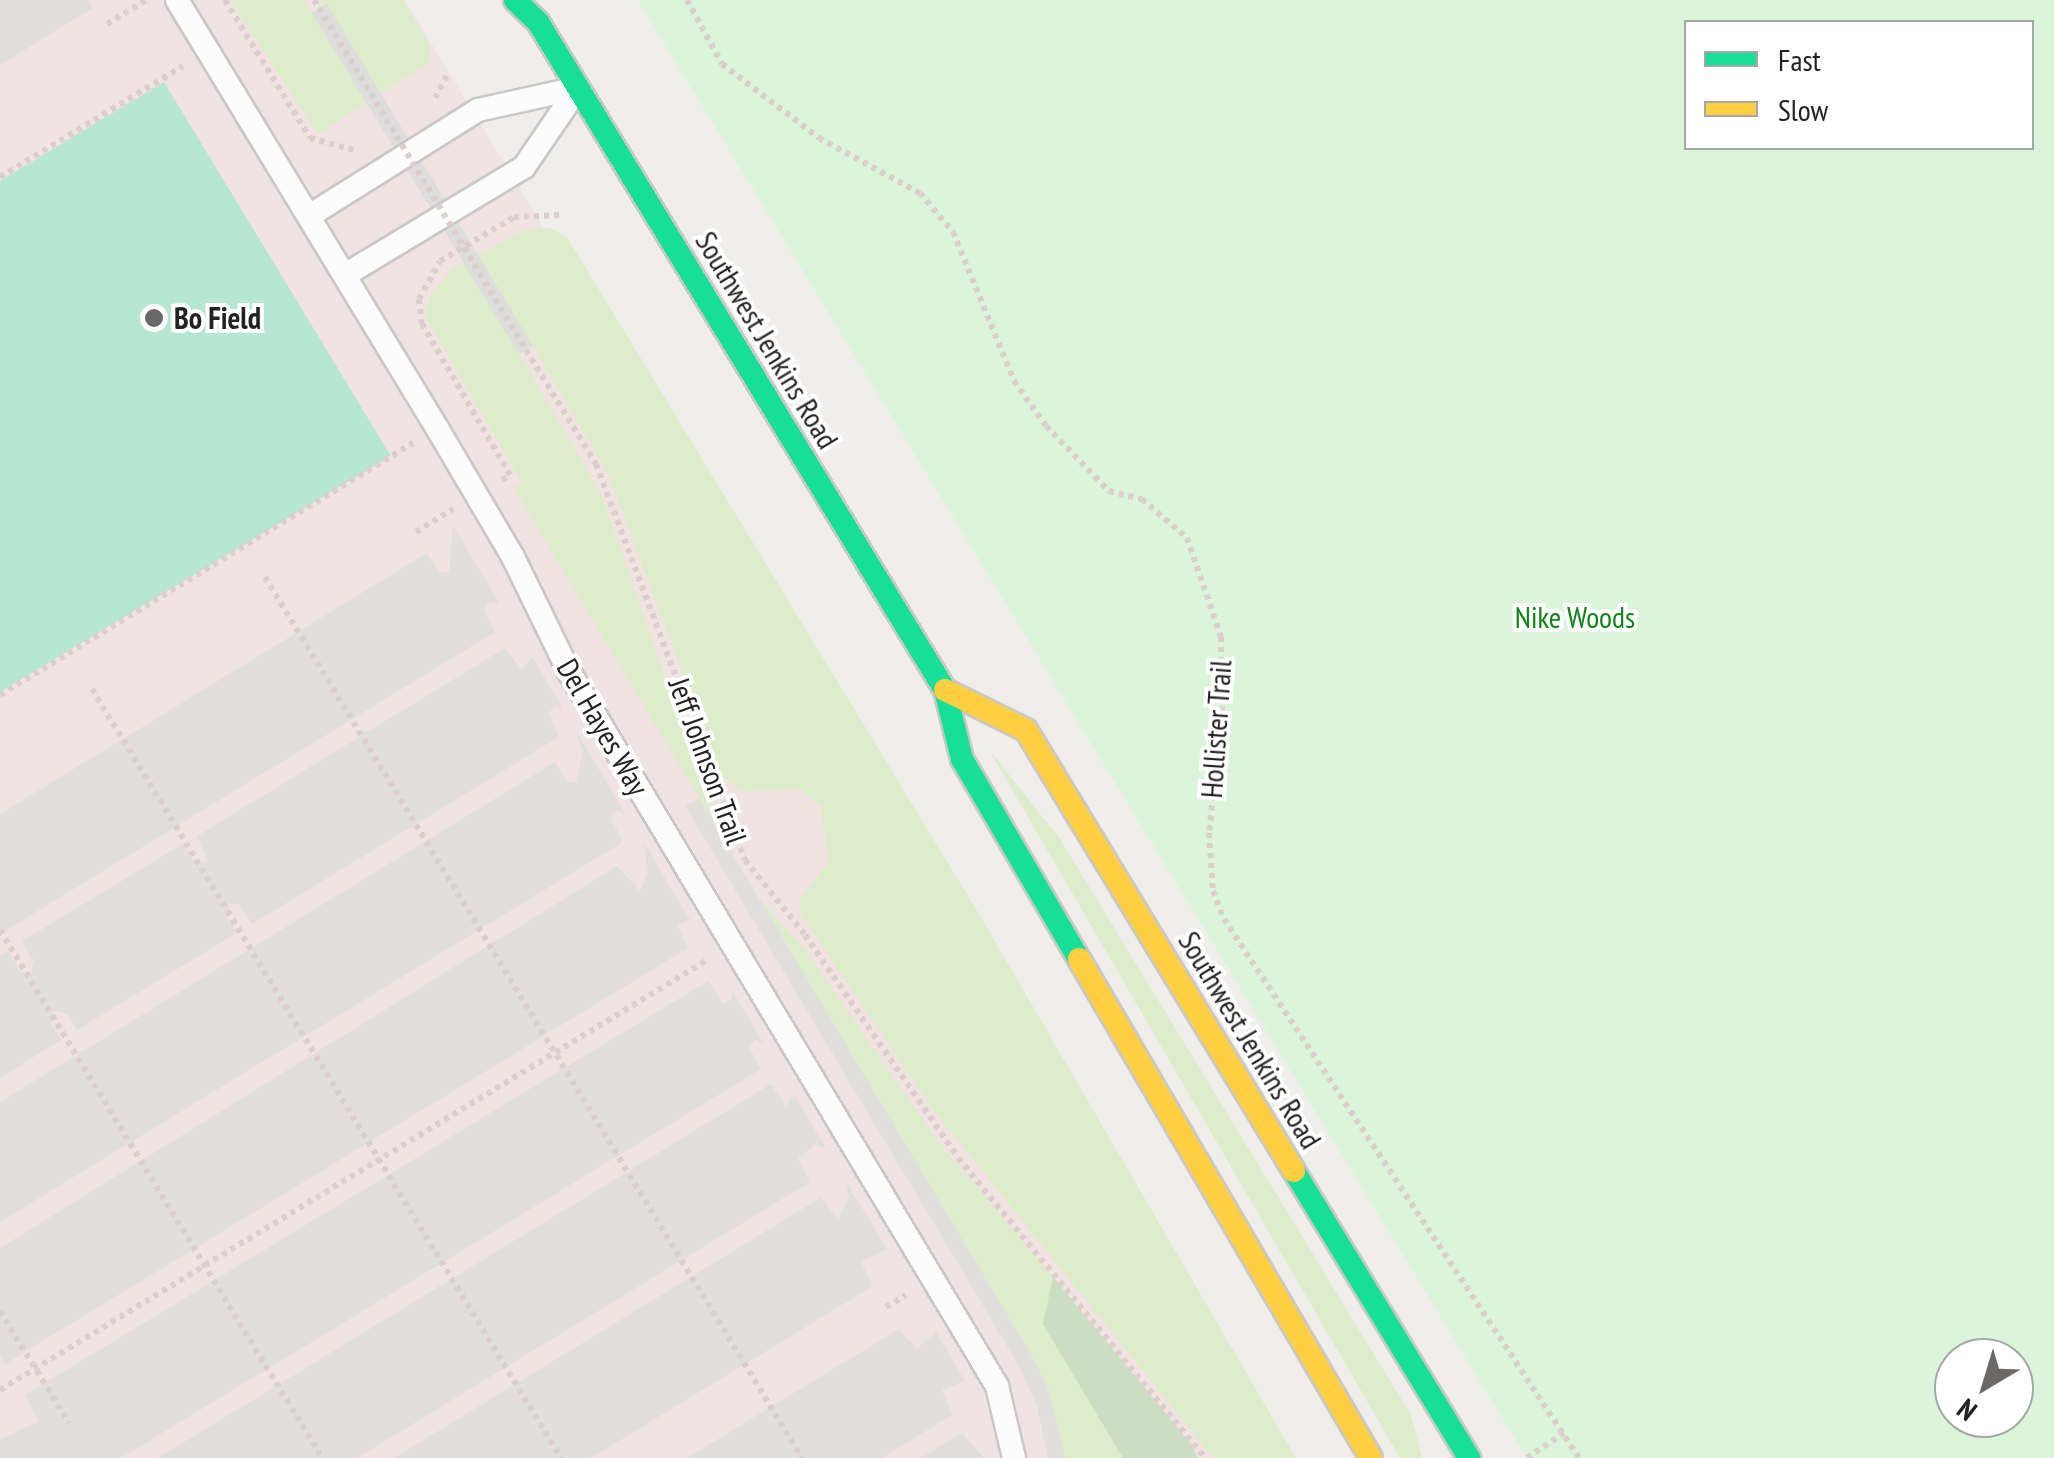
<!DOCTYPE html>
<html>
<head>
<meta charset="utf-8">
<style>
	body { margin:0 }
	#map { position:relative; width:2054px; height:1458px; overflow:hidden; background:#f0eeeb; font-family:"PT Sans Narrow",sans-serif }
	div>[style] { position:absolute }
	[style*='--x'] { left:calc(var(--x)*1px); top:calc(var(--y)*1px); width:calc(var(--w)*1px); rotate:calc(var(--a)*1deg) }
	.commercial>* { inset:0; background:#f1e3e1 }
	.grass>* { inset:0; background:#ddeccb }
	.forest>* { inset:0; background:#cbdec1 }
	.park>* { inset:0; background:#daf5da }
	.pitch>* { inset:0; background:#b7e6d2 }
	.parking>* { inset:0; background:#e0dfde }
	.pier>* { inset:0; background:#dedddd }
	.path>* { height:6px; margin-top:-3px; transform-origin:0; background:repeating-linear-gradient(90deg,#dccecd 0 5px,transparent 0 10px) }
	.roads { filter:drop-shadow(2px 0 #c9c8c7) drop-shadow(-2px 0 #c9c8c7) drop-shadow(0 2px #c9c8c7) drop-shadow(0 -2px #c9c8c7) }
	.lane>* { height:22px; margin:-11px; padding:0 11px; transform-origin:11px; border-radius:11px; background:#fdfcfc }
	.fast>* { height:22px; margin:-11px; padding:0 11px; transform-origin:11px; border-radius:11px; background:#16e098 }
	.slow>* { height:22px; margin:-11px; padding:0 11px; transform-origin:11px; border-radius:11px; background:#ffcf43 }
	.path-bridge>* { height:6px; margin-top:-3px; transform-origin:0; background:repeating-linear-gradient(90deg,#dccecd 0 5px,transparent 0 10px) }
	.dots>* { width:28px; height:28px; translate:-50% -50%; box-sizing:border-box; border:5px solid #fff; border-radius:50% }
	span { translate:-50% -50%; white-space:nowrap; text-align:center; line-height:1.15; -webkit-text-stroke:8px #fff; paint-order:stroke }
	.poi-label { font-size:30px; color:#222; font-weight:700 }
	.left { translate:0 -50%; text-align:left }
	.street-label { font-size:30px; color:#222 }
	.park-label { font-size:30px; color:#0c8416 }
	.legend { position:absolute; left:1684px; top:20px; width:350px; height:130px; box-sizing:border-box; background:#fff; border:2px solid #a7a7a7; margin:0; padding:12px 18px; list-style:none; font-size:30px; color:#222 }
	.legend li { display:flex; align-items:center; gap:20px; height:50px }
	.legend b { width:50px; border:2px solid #a7a7a7 }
	.north { position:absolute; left:1934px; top:1338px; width:100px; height:100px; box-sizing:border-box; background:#fff; border:2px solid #a7a7a7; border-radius:50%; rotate:218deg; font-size:28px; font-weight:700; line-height:40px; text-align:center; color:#222 }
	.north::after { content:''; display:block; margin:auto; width:35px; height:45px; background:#6a6968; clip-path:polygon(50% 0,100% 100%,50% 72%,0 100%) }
</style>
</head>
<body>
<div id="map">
	<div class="commercial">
		<div style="clip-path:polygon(0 0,405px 0,1292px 1458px,0 1458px)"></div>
	</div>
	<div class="grass">
		<div style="clip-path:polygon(230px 0,304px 0,312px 13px,324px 0,403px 0,428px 42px,431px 61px,318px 134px)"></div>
		<div style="clip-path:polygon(550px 228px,567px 237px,979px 914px,1296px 1458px,1213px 1458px,932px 1108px,800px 913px,801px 898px,829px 861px,821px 807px,800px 789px,744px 791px,723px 779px,608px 474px,533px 346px,520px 355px,603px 498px,716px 826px,514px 488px,522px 483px,425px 316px,431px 294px,453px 269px,526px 230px)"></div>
		<div style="clip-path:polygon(988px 748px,1060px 839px,1411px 1415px,1422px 1458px,1400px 1458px)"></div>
		<div style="clip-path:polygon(753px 892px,804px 948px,934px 1136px,1053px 1277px,1044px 1324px,1123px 1458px,1065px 1458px,1050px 1393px,1033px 1358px)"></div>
	</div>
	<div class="forest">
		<div style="clip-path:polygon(1053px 1277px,1191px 1444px,1198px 1458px,1123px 1458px,1043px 1324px)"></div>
	</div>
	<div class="park">
		<div style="clip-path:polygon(evenodd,638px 0,2054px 0,2054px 1458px,1527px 1458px,638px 0,1686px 22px,2032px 22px,2032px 148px,1686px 148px,1686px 22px,638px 0,1954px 1358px,2014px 1358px,2014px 1418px,1954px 1418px,1954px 1358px)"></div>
	</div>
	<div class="pitch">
		<div style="clip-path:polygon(164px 82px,391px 456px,0 692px,0 181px)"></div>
	</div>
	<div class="parking">
		<div style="clip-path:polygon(0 0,88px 0,93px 8px,0 65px)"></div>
		<div style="clip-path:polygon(453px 525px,500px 604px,488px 602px,484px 610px,495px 632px,0 934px,0 814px,427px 553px,438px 572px,449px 573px)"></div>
		<div style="clip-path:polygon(505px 648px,522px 670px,532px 656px,563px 709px,556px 706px,548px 713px,559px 737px,252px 924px,239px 904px,229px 904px,227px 916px,237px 933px,77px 1030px,67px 1014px,54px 1011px,51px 1023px,61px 1040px,0 1078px,0 956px,8px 951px,20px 971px,30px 972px,34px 962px,22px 941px,183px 844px,196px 864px,208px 863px,197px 836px)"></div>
		<div style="clip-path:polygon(576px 731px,626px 815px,618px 811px,611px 818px,623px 842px,0 1222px,0 1102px,555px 762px,567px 782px,576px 783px,583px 751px)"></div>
		<div style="clip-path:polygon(699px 798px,1033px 1358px,1050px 1393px,1065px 1458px,1048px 1458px,1037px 1405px,1016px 1361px,685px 806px)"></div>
		<div style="clip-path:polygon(644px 843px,690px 920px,677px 925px,688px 948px,5px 1364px,0 1356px,0 1248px,617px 866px,640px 891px,648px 873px)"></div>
		<div style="clip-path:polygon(708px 981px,723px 1003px,732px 1000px,732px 990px,764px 1044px,755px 1040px,749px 1047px,761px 1069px,121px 1458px,0 1458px,0 1440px,39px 1421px,25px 1395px)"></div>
		<div style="clip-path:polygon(771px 1084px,786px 1107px,794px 1095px,826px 1148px,816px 1144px,798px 1158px,810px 1182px,357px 1458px,158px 1458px)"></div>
		<div style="clip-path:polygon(846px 1182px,887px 1249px,861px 1262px,873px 1286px,591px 1458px,394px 1458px,820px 1198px,839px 1219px,849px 1196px)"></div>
		<div style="clip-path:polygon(899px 1329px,917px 1349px,936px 1332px,965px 1381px,942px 1390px,952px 1415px,882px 1458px,687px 1458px)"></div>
		<div style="clip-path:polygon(962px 1433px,984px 1458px,921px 1458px)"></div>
	</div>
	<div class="pier">
		<div style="clip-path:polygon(327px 4px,533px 346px,519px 354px,312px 13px)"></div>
	</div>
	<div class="path">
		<div style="--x:225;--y:0;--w:162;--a:58.4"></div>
		<div style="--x:310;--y:138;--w:46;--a:15.3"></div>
		<div style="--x:314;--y:0;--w:9;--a:58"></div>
		<div style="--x:687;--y:0;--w:73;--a:61.3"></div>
		<div style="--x:722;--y:64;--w:122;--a:37.3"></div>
		<div style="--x:819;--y:138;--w:115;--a:28.6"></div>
		<div style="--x:920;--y:193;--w:51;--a:49.8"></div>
		<div style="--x:953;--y:232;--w:161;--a:67.7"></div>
		<div style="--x:1014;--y:381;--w:55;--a:54.6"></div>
		<div style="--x:1046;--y:426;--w:91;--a:45.9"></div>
		<div style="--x:1109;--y:491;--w:34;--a:14"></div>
		<div style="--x:1142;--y:499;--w:60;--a:40.9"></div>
		<div style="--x:1187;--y:538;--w:105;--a:71"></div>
		<div style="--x:1221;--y:637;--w:69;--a:89.2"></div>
		<div style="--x:1222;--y:706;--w:128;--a:95.8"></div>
		<div style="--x:1209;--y:833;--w:58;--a:86.1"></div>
		<div style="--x:1213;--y:891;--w:30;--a:69"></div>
		<div style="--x:1224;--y:919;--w:645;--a:56.63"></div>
		<div style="--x:107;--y:24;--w:46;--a:-31.6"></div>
		<div style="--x:435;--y:98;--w:27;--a:-62"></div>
		<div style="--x:0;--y:177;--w:214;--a:-31.2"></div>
		<div style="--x:526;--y:350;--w:134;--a:58.4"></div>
		<div style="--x:596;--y:464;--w:423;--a:69.4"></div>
		<div style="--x:745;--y:860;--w:96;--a:51.3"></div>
		<div style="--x:805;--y:935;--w:270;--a:55.5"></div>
		<div style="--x:958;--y:1158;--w:389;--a:50.5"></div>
		<div style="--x:502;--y:480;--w:9;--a:-32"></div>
		<div style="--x:510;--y:475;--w:175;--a:-120.2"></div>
		<div style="--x:422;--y:324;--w:25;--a:-97"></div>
		<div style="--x:419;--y:299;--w:43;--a:-61.1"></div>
		<div style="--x:440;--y:261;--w:86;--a:-30.7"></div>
		<div style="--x:514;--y:217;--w:49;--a:-2.3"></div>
		<div style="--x:416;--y:532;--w:44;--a:-31.9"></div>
		<div style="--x:265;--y:577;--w:1032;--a:58.64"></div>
		<div style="--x:92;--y:689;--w:901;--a:58.62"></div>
		<div style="--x:0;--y:695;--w:484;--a:-31.4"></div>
		<div style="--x:0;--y:930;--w:618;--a:58.62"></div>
		<div style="--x:886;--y:1307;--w:23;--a:-31"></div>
		<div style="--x:0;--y:1311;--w:132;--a:58.4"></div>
		<div style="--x:0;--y:1390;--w:830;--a:-31.3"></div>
		<div style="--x:1527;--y:1458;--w:45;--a:-34"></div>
	</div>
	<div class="roads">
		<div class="lane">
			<div style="--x:177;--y:0;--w:501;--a:58.72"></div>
			<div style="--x:437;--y:428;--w:150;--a:59.5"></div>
			<div style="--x:513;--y:557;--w:126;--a:64"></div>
			<div style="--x:568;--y:670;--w:835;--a:59.07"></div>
			<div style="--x:997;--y:1386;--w:74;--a:76.7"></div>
			<div style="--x:309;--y:216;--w:199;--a:-32.1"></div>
			<div style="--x:478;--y:110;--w:102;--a:-12.4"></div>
			<div style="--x:345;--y:275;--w:209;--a:-31.1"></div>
			<div style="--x:524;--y:167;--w:92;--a:-55.6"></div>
		</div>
		<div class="fast">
			<div style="--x:515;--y:0;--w:32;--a:44"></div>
			<div style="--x:538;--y:22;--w:782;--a:58.65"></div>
			<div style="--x:945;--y:690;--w:71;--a:76.2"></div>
			<div style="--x:962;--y:759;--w:232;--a:59.7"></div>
			<div style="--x:1294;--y:1171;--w:336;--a:58.6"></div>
		</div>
		<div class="slow">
			<div style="--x:945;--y:690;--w:90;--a:26.3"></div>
			<div style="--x:1026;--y:730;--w:516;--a:58.71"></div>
			<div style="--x:1079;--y:959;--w:578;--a:59.67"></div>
		</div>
	</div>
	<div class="path-bridge">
		<div style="--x:319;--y:8;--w:400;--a:58.8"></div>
	</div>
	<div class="dots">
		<div style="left:154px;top:318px;background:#6a6968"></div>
	</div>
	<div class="poi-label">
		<span class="left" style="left:174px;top:318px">Bo Field</span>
	</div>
	<div class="street-label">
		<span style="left:767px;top:340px;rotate:59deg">Southwest Jenkins Road</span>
		<span style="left:603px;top:727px;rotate:60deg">Del Hayes Way</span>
		<span style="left:1216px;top:729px;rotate:-86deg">Hollister Trail</span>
		<span style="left:708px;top:761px;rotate:70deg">Jeff Johnson Trail</span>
		<span style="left:1250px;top:1040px;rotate:59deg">Southwest Jenkins Road</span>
	</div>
	<div class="park-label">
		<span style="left:1575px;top:617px">Nike Woods</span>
	</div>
	<ul class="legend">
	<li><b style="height:12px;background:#16e098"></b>Fast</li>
	<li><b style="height:12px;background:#ffcf43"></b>Slow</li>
	</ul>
	<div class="north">N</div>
</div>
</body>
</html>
